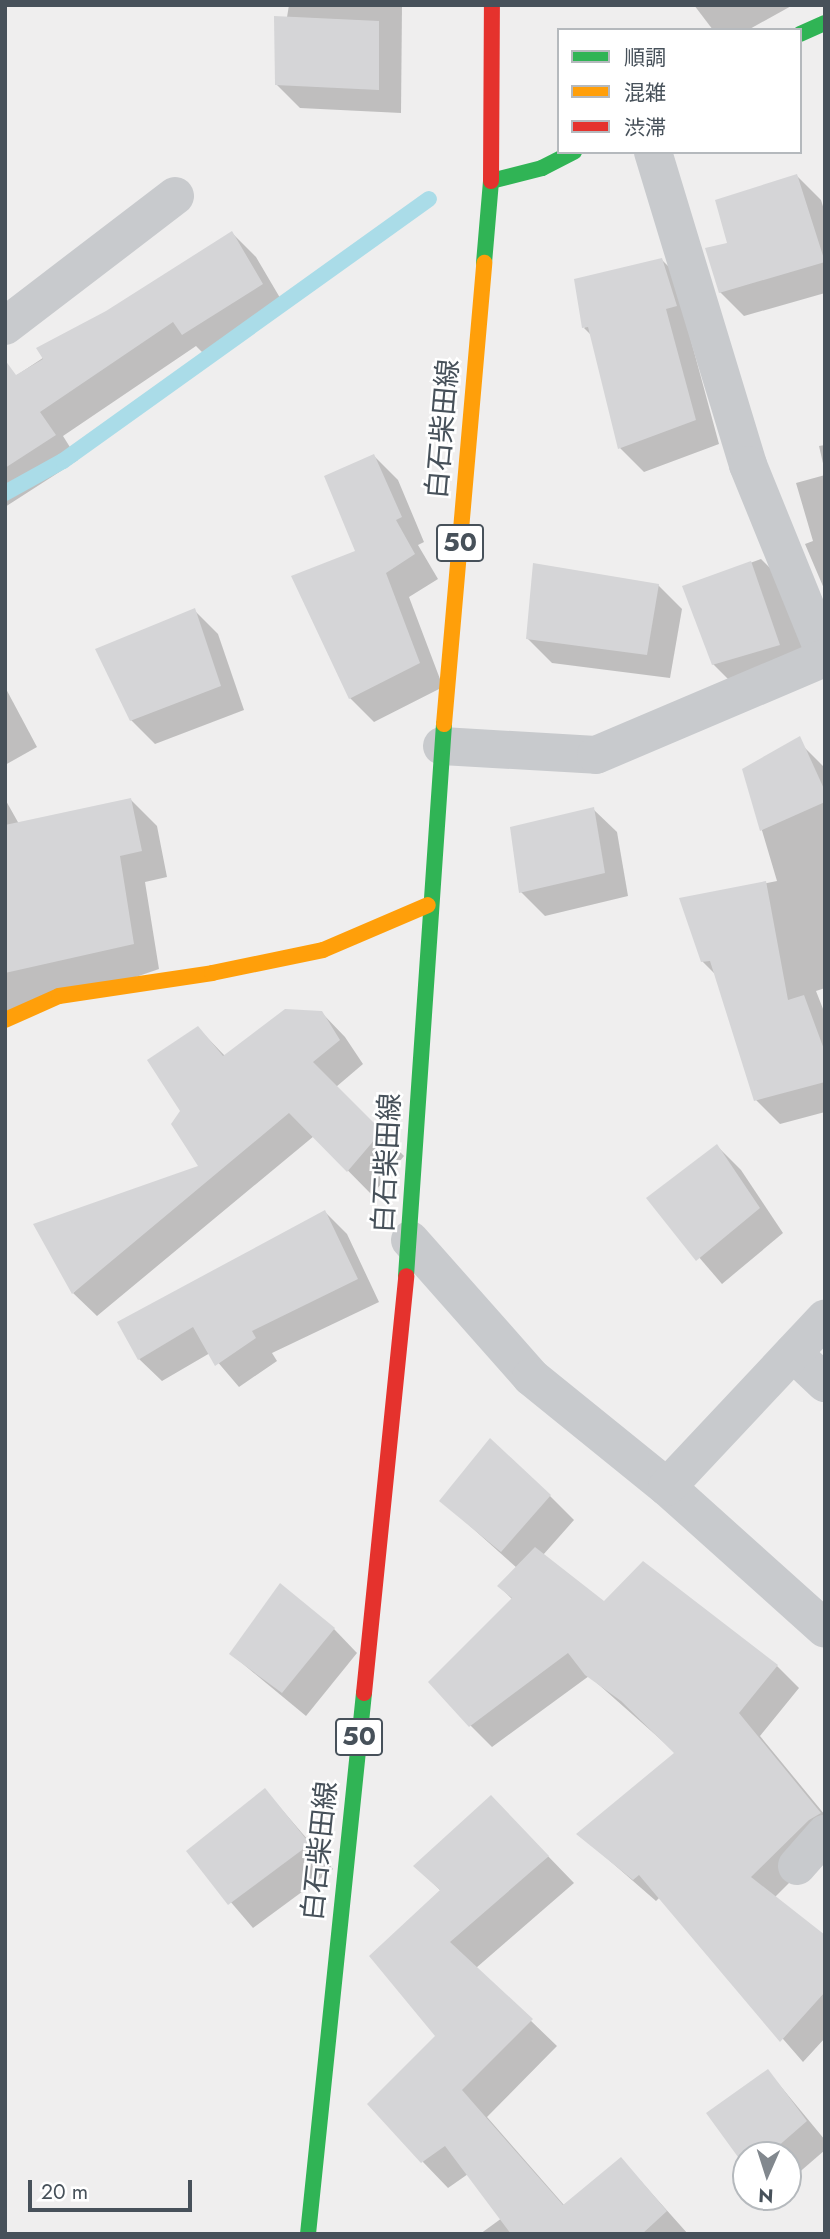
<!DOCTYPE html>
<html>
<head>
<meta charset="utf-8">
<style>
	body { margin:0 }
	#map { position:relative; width:830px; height:2239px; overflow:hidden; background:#efeeee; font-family:Jost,"Noto Sans JP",sans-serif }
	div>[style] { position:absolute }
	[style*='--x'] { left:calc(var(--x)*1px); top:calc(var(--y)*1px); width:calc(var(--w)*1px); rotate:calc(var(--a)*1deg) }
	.shadow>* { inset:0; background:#0003 }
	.stream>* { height:16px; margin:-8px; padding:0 8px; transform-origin:8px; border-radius:8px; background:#aadce8 }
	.building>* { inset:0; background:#d5d5d7 }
	.street>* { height:38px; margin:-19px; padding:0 19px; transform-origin:19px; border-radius:19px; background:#c8cacd }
	.fast>* { height:16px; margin:-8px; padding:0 8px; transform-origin:8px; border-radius:8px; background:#30b455 }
	.slow>* { height:16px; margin:-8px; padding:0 8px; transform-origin:8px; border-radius:8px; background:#ff9f0a }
	.jam>* { height:16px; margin:-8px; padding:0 8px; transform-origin:8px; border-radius:8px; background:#e5322d }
	span { translate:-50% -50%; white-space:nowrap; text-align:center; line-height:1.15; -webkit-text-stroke:5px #fff; paint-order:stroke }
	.shield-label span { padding:2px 5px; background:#fff; border:2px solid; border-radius:5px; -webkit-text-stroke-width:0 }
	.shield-label { font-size:26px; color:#47515a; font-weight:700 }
	.street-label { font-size:28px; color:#47515a }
	.frame { position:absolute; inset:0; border:7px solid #47515a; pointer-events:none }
	.legend { position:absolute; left:557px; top:28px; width:245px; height:126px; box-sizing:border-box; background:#fff; border:2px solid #b5b9bd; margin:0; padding:9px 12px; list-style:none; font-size:21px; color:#47515a }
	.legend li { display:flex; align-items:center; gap:14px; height:35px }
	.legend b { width:35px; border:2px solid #b5b9bd }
	.north { position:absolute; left:732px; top:2141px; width:70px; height:70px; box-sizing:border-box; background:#fff; border:2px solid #b5b9bd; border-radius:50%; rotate:183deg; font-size:19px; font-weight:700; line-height:28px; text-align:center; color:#47515a }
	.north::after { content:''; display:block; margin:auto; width:24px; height:32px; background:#82888e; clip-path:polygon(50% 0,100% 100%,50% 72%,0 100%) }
	.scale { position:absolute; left:28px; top:2180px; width:164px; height:32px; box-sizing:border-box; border:4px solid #47515a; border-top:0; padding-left:9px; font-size:21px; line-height:24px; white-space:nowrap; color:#47515a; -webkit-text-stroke:5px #fff; paint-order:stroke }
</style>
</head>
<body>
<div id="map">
	<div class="shadow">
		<div style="clip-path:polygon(289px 5px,402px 5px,401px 113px,300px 108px,276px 84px)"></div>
		<div style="clip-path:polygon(694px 5px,793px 5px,748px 30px,713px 30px)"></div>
		<div style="clip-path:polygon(797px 176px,821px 200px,825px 213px,825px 293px,744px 316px,720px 292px,729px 245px)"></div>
		<div style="clip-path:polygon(232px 233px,256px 257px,286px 308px,208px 358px,196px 346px,63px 436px,78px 460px,5px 507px,5px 383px)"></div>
		<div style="clip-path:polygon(662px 260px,686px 284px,689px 333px,719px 444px,644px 472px,620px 448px,592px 336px,584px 328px)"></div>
		<div style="clip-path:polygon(825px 445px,825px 472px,819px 446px)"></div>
		<div style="clip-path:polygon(374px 456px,398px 480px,424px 542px,418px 545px,438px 579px,409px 597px,443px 687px,374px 722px,350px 698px,357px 552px)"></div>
		<div style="clip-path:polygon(825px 475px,825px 591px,805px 544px,813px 541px,796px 483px)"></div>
		<div style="clip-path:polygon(761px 559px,785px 583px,818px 665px,737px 688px,713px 664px,684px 587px)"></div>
		<div style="clip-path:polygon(658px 585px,682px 609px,670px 678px,552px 663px,528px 639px)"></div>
		<div style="clip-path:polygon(194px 610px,218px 634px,244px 710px,155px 744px,131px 720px)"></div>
		<div style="clip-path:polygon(5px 687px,37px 747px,5px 765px)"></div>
		<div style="clip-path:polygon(803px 746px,825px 768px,825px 988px,816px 991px,825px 1014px,825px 1112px,780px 1124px,756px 1100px,717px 976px,702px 961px,682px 900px,777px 881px,744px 770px)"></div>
		<div style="clip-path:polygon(5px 799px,19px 824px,131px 800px,157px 826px,167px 877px,145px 882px,159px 969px,5px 1022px)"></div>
		<div style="clip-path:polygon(593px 809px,617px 832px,628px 896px,545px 916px,521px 892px)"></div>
		<div style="clip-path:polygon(321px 1012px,345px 1037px,363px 1064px,336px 1087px,404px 1156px,372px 1195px,314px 1136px,97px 1316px,73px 1293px,201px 1167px,182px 1112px,198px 1028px,225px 1056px)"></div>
		<div style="clip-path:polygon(717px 1146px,741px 1170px,783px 1233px,722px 1284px,648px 1198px)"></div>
		<div style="clip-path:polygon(325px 1212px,347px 1234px,379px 1302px,272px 1353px,277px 1361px,239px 1387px,210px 1353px,162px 1381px,139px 1359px,119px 1323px)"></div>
		<div style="clip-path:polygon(550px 1496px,574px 1520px,543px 1555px,604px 1603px,777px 1666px,799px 1688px,760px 1736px,825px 1815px,825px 1847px,774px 1898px,825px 1937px,825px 2038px,803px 2062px,660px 1897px,656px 1901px,579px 1834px,676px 1753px,589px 1676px,492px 1747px,470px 1725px,513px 1600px,499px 1586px,517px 1568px,442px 1501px)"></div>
		<div style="clip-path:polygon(334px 1629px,357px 1653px,306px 1716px,231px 1654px)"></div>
		<div style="clip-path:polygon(265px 1790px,333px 1869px,253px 1928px,188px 1852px)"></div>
		<div style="clip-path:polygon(516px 1823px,574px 1883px,476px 1968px,557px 2046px,487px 2117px,564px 2205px,621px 2159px,688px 2234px,480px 2234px,502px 2218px,468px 2174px,448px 2188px,423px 2162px,437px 2036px,441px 1891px,415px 1866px)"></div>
		<div style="clip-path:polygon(768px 2071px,825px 2140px,825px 2150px,788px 2182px,788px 2155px,746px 2155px,746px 2165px,709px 2114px)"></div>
	</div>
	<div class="stream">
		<div style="--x:5;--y:493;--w:66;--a:-28.9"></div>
		<div style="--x:63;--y:461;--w:450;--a:-35.6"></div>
	</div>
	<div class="building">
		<div style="clip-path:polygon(274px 16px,379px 21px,379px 90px,275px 85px)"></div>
		<div style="clip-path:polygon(797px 174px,825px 262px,719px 293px,705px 248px,727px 243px,715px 200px)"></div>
		<div style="clip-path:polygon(232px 231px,263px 284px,182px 335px,173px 322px,40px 412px,56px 435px,5px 468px,5px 360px,16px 375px,43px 359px,36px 348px,106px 311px)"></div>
		<div style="clip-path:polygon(662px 258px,677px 306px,666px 309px,696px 420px,618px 449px,588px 327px,582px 328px,574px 279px)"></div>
		<div style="clip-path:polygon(374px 454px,402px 517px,396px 520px,415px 554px,386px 573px,420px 663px,349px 699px,291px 576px,355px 551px,324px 476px)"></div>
		<div style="clip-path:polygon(751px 561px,780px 645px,712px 665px,682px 586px)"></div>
		<div style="clip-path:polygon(533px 563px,659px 584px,647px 655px,526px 639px)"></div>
		<div style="clip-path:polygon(195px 608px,221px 686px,130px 721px,95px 649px)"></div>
		<div style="clip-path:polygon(800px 736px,825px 791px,825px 802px,760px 831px,742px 769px)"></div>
		<div style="clip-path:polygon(131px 798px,142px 851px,120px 856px,134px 944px,5px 973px,5px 825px)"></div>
		<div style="clip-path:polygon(594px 807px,605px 873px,519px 893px,510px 827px)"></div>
		<div style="clip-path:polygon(766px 881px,788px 1000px,804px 995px,825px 1052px,825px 1082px,754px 1101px,710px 961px,701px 962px,679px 898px)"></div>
		<div style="clip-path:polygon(285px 1009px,322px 1011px,340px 1040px,313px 1062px,382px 1131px,347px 1172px,289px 1113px,72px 1294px,33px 1224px,198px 1166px,171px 1124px,180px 1111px,147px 1060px,198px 1026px,223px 1056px)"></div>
		<div style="clip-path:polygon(717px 1144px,760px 1208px,696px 1261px,646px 1198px)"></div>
		<div style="clip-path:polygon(325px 1210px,358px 1279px,252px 1331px,256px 1338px,215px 1366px,193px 1327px,138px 1360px,117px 1322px)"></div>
		<div style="clip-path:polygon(490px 1438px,551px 1495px,501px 1552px,439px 1501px)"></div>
		<div style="clip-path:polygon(535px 1547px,604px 1601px,643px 1561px,778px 1665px,739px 1713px,821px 1813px,809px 1820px,751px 1877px,825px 1935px,825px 1992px,780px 2042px,639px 1875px,633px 1880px,576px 1834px,674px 1753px,621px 1701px,585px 1675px,568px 1653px,469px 1727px,428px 1682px,512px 1598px,497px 1586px)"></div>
		<div style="clip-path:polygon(280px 1583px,335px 1628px,282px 1693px,229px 1654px)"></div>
		<div style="clip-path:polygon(265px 1788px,310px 1844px,228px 1905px,186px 1851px)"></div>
		<div style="clip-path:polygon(491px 1795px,549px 1856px,450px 1942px,533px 2019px,462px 2090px,563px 2205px,621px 2157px,667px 2211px,642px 2234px,511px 2234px,445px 2146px,421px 2163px,367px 2104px,435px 2036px,369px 1956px,440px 1890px,413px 1866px)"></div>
		<div style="clip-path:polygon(768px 2069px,807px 2121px,768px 2155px,746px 2155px,746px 2168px,706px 2113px)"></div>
	</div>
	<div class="street">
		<div style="--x:653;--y:152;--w:327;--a:73.1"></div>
		<div style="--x:748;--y:465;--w:205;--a:67.9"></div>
		<div style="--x:5;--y:326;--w:214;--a:-37.4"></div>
		<div style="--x:442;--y:746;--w:154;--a:3.3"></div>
		<div style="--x:596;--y:755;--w:249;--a:-23"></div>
		<div style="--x:410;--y:1240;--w:183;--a:48.5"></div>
		<div style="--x:531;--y:1377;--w:175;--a:39"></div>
		<div style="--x:667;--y:1487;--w:212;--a:41.9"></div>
		<div style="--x:793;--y:1353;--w:44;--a:43.2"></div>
		<div style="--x:667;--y:1487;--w:231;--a:-46.8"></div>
		<div style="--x:797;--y:1866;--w:43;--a:-48.8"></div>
	</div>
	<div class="fast">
		<div style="--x:800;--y:34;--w:27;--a:-24"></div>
		<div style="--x:484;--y:263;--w:82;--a:-85.1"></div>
		<div style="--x:491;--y:181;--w:53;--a:-14.3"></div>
		<div style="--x:542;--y:168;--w:36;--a:-27"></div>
		<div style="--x:406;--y:1276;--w:553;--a:-86.06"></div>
		<div style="--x:308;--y:2234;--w:544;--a:-84.09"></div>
	</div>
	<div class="slow">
		<div style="--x:444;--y:724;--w:463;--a:-85"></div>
		<div style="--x:5;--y:1020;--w:59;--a:-24"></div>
		<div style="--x:59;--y:996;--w:155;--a:-8.5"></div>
		<div style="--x:212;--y:973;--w:113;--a:-11.7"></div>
		<div style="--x:323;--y:950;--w:114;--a:-23.2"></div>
	</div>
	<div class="jam">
		<div style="--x:491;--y:181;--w:176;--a:-89.7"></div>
		<div style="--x:364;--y:1693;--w:419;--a:-84.2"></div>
	</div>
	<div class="shield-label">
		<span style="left:460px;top:543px">50</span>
		<span style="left:359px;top:1737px">50</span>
	</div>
	<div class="street-label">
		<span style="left:443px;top:429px;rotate:-85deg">白石柴田線</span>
		<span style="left:387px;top:1163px;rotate:-87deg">白石柴田線</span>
		<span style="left:320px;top:1851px;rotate:-84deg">白石柴田線</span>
	</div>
	<div class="frame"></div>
	<ul class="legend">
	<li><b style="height:9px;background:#30b455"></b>順調</li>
	<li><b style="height:9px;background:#ff9f0a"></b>混雑</li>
	<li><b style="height:9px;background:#e5322d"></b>渋滞</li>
	</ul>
	<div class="north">N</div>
	<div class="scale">20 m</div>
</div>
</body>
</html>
